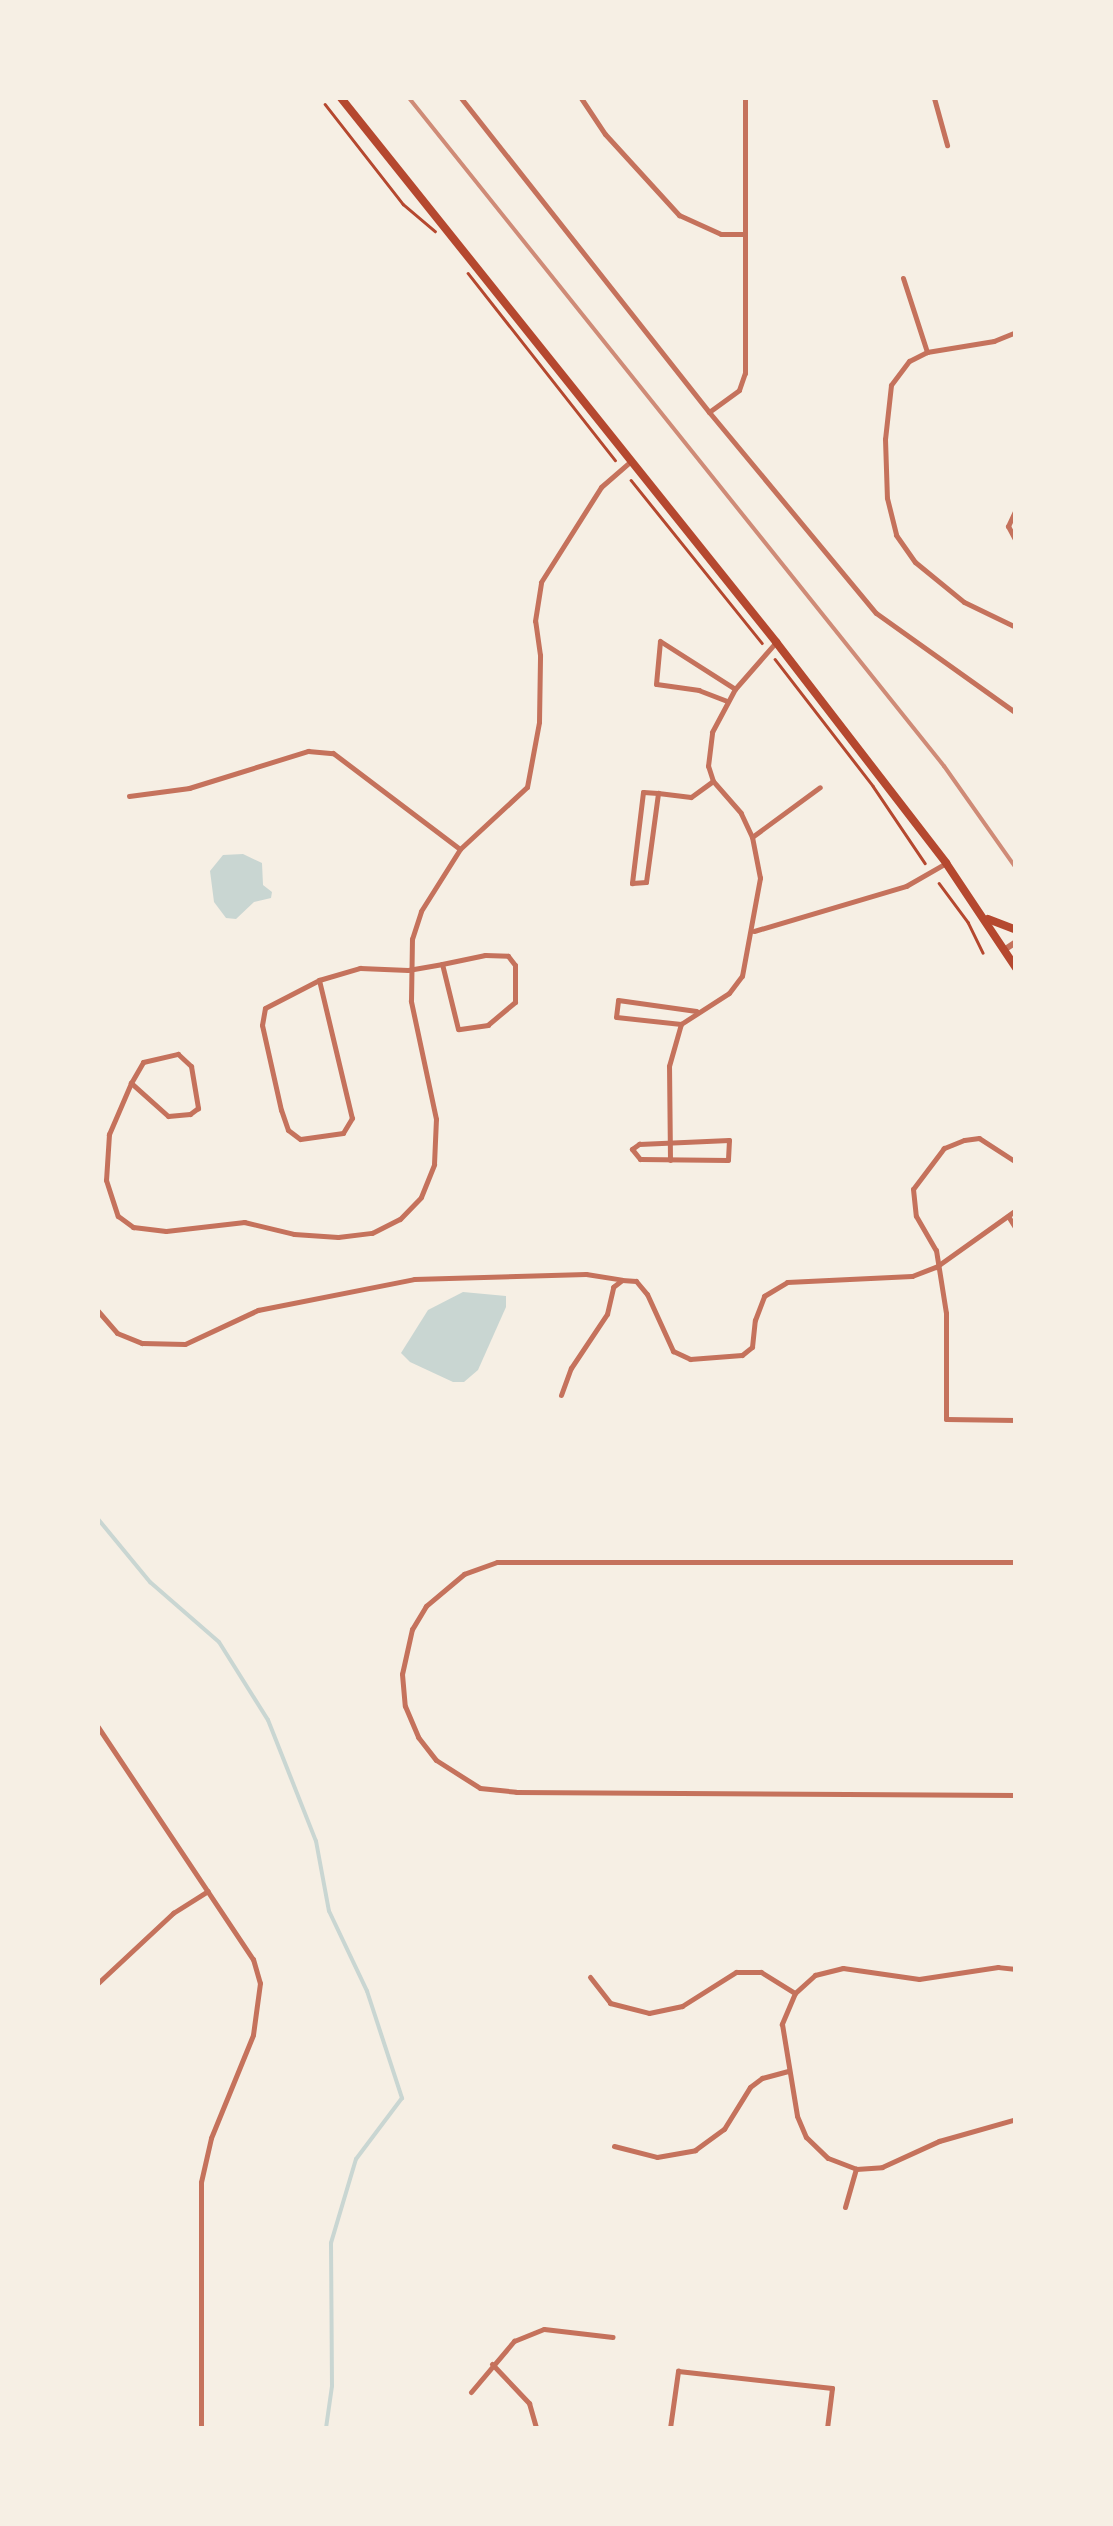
<!DOCTYPE html>
<html>
<head>
<meta charset="utf-8">
<style>
	body { margin:0 }
	#map { position:relative; width:1113px; height:2526px; overflow:hidden; background:#f6efe4; font-family:"Space Grotesk",sans-serif }
	div>[style] { position:absolute }
	[style*='--x'] { left:calc(var(--x)*1px); top:calc(var(--y)*1px); width:calc(var(--w)*1px); rotate:calc(var(--a)*1deg) }
	.water>* { inset:0; background:#c9d6d2 }
	.stream>* { height:4px; margin:-2px; padding:0 2px; transform-origin:2px; border-radius:2px; background:#c9d6d2 }
	.path>* { height:2.5px; margin:-1.25px; padding:0 1.25px; transform-origin:1.25px; border-radius:1.25px; background:#b5482f }
	.minor>* { height:5px; margin:-2.5px; padding:0 2.5px; transform-origin:2.5px; border-radius:2.5px; background:#c5725c }
	.tertiary>* { height:6px; margin:-3px; padding:0 3px; transform-origin:3px; border-radius:3px; background:#c5725c }
	.secondary>* { height:8px; margin:-4px; padding:0 4px; transform-origin:4px; border-radius:4px; background:#b5482f }
	.rail>* { height:4px; margin:-2px; padding:0 2px; transform-origin:2px; border-radius:2px; background:#cf8b77 }
	span { translate:-50% -50%; white-space:nowrap; text-align:center; line-height:1.15; -webkit-text-stroke:8px #f6efe4; paint-order:stroke }
	.frame { position:absolute; inset:0; border:100px solid #f6efe4; pointer-events:none }
</style>
</head>
<body>
<div id="map">
	<div class="water">
		<div style="clip-path:polygon(243px 854px,262px 863px,263px 885px,272px 892px,271px 898px,254px 902px,236px 919px,226px 918px,214px 902px,210px 871px,223px 855px)"></div>
		<div style="clip-path:polygon(463px 1292px,506px 1296px,506px 1307px,478px 1370px,464px 1382px,453px 1382px,410px 1362px,401px 1353px,428px 1310px)"></div>
	</div>
	<div class="stream">
		<div style="--x:98;--y:1519;--w:82;--a:50.5"></div>
		<div style="--x:150;--y:1582;--w:91;--a:41"></div>
		<div style="--x:219;--y:1642;--w:92;--a:57.9"></div>
		<div style="--x:268;--y:1720;--w:130;--a:68.4"></div>
		<div style="--x:316;--y:1841;--w:71;--a:79.5"></div>
		<div style="--x:329;--y:1911;--w:89;--a:64.6"></div>
		<div style="--x:367;--y:1991;--w:113;--a:71.9"></div>
		<div style="--x:402;--y:2098;--w:76;--a:127"></div>
		<div style="--x:356;--y:2159;--w:88;--a:106.6"></div>
		<div style="--x:331;--y:2243;--w:143;--a:89.6"></div>
		<div style="--x:332;--y:2386;--w:42;--a:98.1"></div>
	</div>
	<div class="path">
		<div style="--x:325;--y:104;--w:127;--a:52"></div>
		<div style="--x:403;--y:204;--w:42;--a:40.2"></div>
		<div style="--x:468;--y:273;--w:238;--a:51.8"></div>
		<div style="--x:631;--y:480;--w:209;--a:51.2"></div>
		<div style="--x:775;--y:659;--w:160;--a:52.3"></div>
		<div style="--x:873;--y:786;--w:93;--a:56"></div>
		<div style="--x:939;--y:883;--w:49;--a:53.4"></div>
		<div style="--x:968;--y:922;--w:34;--a:64"></div>
	</div>
	<div class="minor">
		<div style="--x:461;--y:98;--w:400;--a:51.7"></div>
		<div style="--x:709;--y:412;--w:261;--a:50.3"></div>
		<div style="--x:876;--y:613;--w:172;--a:35.5"></div>
		<div style="--x:581;--y:98;--w:43;--a:56.3"></div>
		<div style="--x:605;--y:134;--w:110;--a:47.6"></div>
		<div style="--x:679;--y:215;--w:46;--a:24.3"></div>
		<div style="--x:721;--y:234;--w:23;--a:0"></div>
		<div style="--x:934;--y:98;--w:49;--a:74.5"></div>
		<div style="--x:903;--y:278;--w:78;--a:72"></div>
		<div style="--x:1016;--y:332;--w:24;--a:158"></div>
		<div style="--x:994;--y:341;--w:68;--a:170.7"></div>
		<div style="--x:927;--y:352;--w:20;--a:153"></div>
		<div style="--x:909;--y:361;--w:30;--a:127"></div>
		<div style="--x:891;--y:385;--w:54;--a:96.3"></div>
		<div style="--x:885;--y:439;--w:59;--a:88.1"></div>
		<div style="--x:887;--y:498;--w:38;--a:76"></div>
		<div style="--x:896;--y:535;--w:33;--a:55"></div>
		<div style="--x:915;--y:562;--w:63;--a:39.2"></div>
		<div style="--x:964;--y:602;--w:58;--a:25.7"></div>
		<div style="--x:709;--y:412;--w:37;--a:-36"></div>
		<div style="--x:739;--y:390;--w:18;--a:-71"></div>
		<div style="--x:745;--y:373;--w:275;--a:-90"></div>
		<div style="--x:1016;--y:509;--w:19;--a:115"></div>
		<div style="--x:1008;--y:526;--w:17;--a:62"></div>
		<div style="--x:727;--y:701;--w:30;--a:-159"></div>
		<div style="--x:699;--y:690;--w:43;--a:-172.1"></div>
		<div style="--x:656;--y:684;--w:43;--a:-84.7"></div>
		<div style="--x:660;--y:641;--w:89;--a:32.6"></div>
		<div style="--x:658;--y:793;--w:15;--a:-176"></div>
		<div style="--x:643;--y:792;--w:92;--a:96.9"></div>
		<div style="--x:632;--y:883;--w:14;--a:-4"></div>
		<div style="--x:646;--y:882;--w:90;--a:-82.3"></div>
		<div style="--x:658;--y:793;--w:33;--a:7"></div>
		<div style="--x:691;--y:797;--w:27;--a:-36"></div>
		<div style="--x:129;--y:796;--w:61;--a:-7.6"></div>
		<div style="--x:189;--y:788;--w:125;--a:-17.3"></div>
		<div style="--x:308;--y:751;--w:25;--a:5"></div>
		<div style="--x:333;--y:753;--w:159;--a:37.1"></div>
		<div style="--x:752;--y:837;--w:84;--a:-36.3"></div>
		<div style="--x:754;--y:931;--w:159;--a:-16.5"></div>
		<div style="--x:906;--y:886;--w:46;--a:-29.9"></div>
		<div style="--x:485;--y:955;--w:23;--a:2"></div>
		<div style="--x:508;--y:956;--w:11;--a:52"></div>
		<div style="--x:515;--y:965;--w:37;--a:90"></div>
		<div style="--x:515;--y:1002;--w:35;--a:140"></div>
		<div style="--x:488;--y:1025;--w:30;--a:172"></div>
		<div style="--x:458;--y:1029;--w:67;--a:-103.8"></div>
		<div style="--x:442;--y:964;--w:44;--a:-11.8"></div>
		<div style="--x:319;--y:980;--w:142;--a:76.6"></div>
		<div style="--x:352;--y:1118;--w:17;--a:121"></div>
		<div style="--x:343;--y:1133;--w:43;--a:172.1"></div>
		<div style="--x:300;--y:1139;--w:15;--a:-143"></div>
		<div style="--x:288;--y:1130;--w:21;--a:-109"></div>
		<div style="--x:281;--y:1110;--w:87;--a:-102.6"></div>
		<div style="--x:262;--y:1025;--w:17;--a:-80"></div>
		<div style="--x:265;--y:1008;--w:61;--a:-27.4"></div>
		<div style="--x:319;--y:980;--w:43;--a:-16.3"></div>
		<div style="--x:360;--y:968;--w:48;--a:2.4"></div>
		<div style="--x:408;--y:970;--w:35;--a:-10"></div>
		<div style="--x:681;--y:1024;--w:65;--a:-173.9"></div>
		<div style="--x:616;--y:1017;--w:17;--a:-83"></div>
		<div style="--x:618;--y:1000;--w:79;--a:8"></div>
		<div style="--x:178;--y:1054;--w:18;--a:43"></div>
		<div style="--x:191;--y:1066;--w:43;--a:80.5"></div>
		<div style="--x:198;--y:1108;--w:10;--a:143"></div>
		<div style="--x:190;--y:1114;--w:22;--a:175"></div>
		<div style="--x:168;--y:1116;--w:50;--a:-138.3"></div>
		<div style="--x:131;--y:1083;--w:24;--a:-60"></div>
		<div style="--x:143;--y:1062;--w:36;--a:-13"></div>
		<div style="--x:131;--y:1083;--w:56;--a:113.3"></div>
		<div style="--x:109;--y:1134;--w:46;--a:93.7"></div>
		<div style="--x:106;--y:1180;--w:38;--a:72"></div>
		<div style="--x:118;--y:1216;--w:19;--a:36"></div>
		<div style="--x:133;--y:1227;--w:33;--a:7"></div>
		<div style="--x:166;--y:1231;--w:79;--a:-6.6"></div>
		<div style="--x:244;--y:1222;--w:51;--a:13.5"></div>
		<div style="--x:294;--y:1234;--w:44;--a:3.9"></div>
		<div style="--x:338;--y:1237;--w:34;--a:-7"></div>
		<div style="--x:372;--y:1233;--w:31;--a:-27"></div>
		<div style="--x:400;--y:1219;--w:30;--a:-46"></div>
		<div style="--x:421;--y:1197;--w:35;--a:-68"></div>
		<div style="--x:434;--y:1164;--w:45;--a:-87.5"></div>
		<div style="--x:436;--y:1119;--w:121;--a:-102"></div>
		<div style="--x:411;--y:1001;--w:62;--a:-89.1"></div>
		<div style="--x:412;--y:939;--w:29;--a:-72"></div>
		<div style="--x:421;--y:911;--w:73;--a:-57.8"></div>
		<div style="--x:460;--y:849;--w:91;--a:-42.8"></div>
		<div style="--x:527;--y:787;--w:66;--a:-79.5"></div>
		<div style="--x:539;--y:722;--w:67;--a:-89.1"></div>
		<div style="--x:540;--y:655;--w:34;--a:-98"></div>
		<div style="--x:535;--y:621;--w:39;--a:-81"></div>
		<div style="--x:541;--y:582;--w:112;--a:-57.7"></div>
		<div style="--x:601;--y:487;--w:38;--a:-41"></div>
		<div style="--x:729;--y:1140;--w:20;--a:93"></div>
		<div style="--x:728;--y:1160;--w:88;--a:-179.3"></div>
		<div style="--x:640;--y:1159;--w:13;--a:-129"></div>
		<div style="--x:632;--y:1149;--w:9;--a:-36"></div>
		<div style="--x:639;--y:1144;--w:90;--a:-2.5"></div>
		<div style="--x:670;--y:1160;--w:94;--a:-90.6"></div>
		<div style="--x:669;--y:1066;--w:44;--a:-74.1"></div>
		<div style="--x:681;--y:1024;--w:57;--a:-32.9"></div>
		<div style="--x:729;--y:993;--w:21;--a:-53"></div>
		<div style="--x:742;--y:976;--w:100;--a:-79.6"></div>
		<div style="--x:760;--y:878;--w:42;--a:-101"></div>
		<div style="--x:752;--y:837;--w:26;--a:-115"></div>
		<div style="--x:741;--y:813;--w:43;--a:-131.2"></div>
		<div style="--x:713;--y:781;--w:16;--a:-108"></div>
		<div style="--x:708;--y:766;--w:34;--a:-83"></div>
		<div style="--x:712;--y:732;--w:49;--a:-61.9"></div>
		<div style="--x:735;--y:689;--w:62;--a:-48.9"></div>
		<div style="--x:1016;--y:1162;--w:44;--a:-147"></div>
		<div style="--x:979;--y:1138;--w:15;--a:172"></div>
		<div style="--x:964;--y:1140;--w:22;--a:158"></div>
		<div style="--x:944;--y:1148;--w:51;--a:127.1"></div>
		<div style="--x:913;--y:1189;--w:27;--a:84"></div>
		<div style="--x:916;--y:1216;--w:39;--a:60"></div>
		<div style="--x:936;--y:1250;--w:64;--a:81"></div>
		<div style="--x:946;--y:1313;--w:106;--a:90"></div>
		<div style="--x:946;--y:1419;--w:70;--a:0.8"></div>
		<div style="--x:1008;--y:1216;--w:15;--a:58"></div>
		<div style="--x:98;--y:1311;--w:29;--a:49"></div>
		<div style="--x:117;--y:1333;--w:27;--a:22"></div>
		<div style="--x:142;--y:1343;--w:43;--a:1.3"></div>
		<div style="--x:185;--y:1344;--w:81;--a:-25"></div>
		<div style="--x:258;--y:1310;--w:159;--a:-11.2"></div>
		<div style="--x:414;--y:1279;--w:172;--a:-1.7"></div>
		<div style="--x:586;--y:1274;--w:36;--a:9"></div>
		<div style="--x:561;--y:1395;--w:29;--a:-70"></div>
		<div style="--x:571;--y:1368;--w:65;--a:-56.3"></div>
		<div style="--x:607;--y:1314;--w:28;--a:-77"></div>
		<div style="--x:613;--y:1287;--w:11;--a:-38"></div>
		<div style="--x:622;--y:1280;--w:14;--a:4"></div>
		<div style="--x:636;--y:1281;--w:17;--a:50"></div>
		<div style="--x:647;--y:1294;--w:63;--a:65.5"></div>
		<div style="--x:673;--y:1351;--w:19;--a:25"></div>
		<div style="--x:690;--y:1359;--w:52;--a:-4.4"></div>
		<div style="--x:742;--y:1355;--w:13;--a:-39"></div>
		<div style="--x:752;--y:1347;--w:27;--a:-84"></div>
		<div style="--x:755;--y:1320;--w:26;--a:-69"></div>
		<div style="--x:764;--y:1296;--w:27;--a:-31"></div>
		<div style="--x:787;--y:1282;--w:125;--a:-2.7"></div>
		<div style="--x:912;--y:1276;--w:26;--a:-21"></div>
		<div style="--x:936;--y:1267;--w:98;--a:-35.5"></div>
		<div style="--x:1016;--y:1562;--w:519;--a:180"></div>
		<div style="--x:497;--y:1562;--w:35;--a:160"></div>
		<div style="--x:464;--y:1574;--w:50;--a:139.9"></div>
		<div style="--x:426;--y:1606;--w:27;--a:121"></div>
		<div style="--x:412;--y:1629;--w:46;--a:102.5"></div>
		<div style="--x:402;--y:1674;--w:32;--a:85"></div>
		<div style="--x:405;--y:1706;--w:34;--a:67"></div>
		<div style="--x:418;--y:1737;--w:29;--a:52"></div>
		<div style="--x:436;--y:1760;--w:52;--a:32.5"></div>
		<div style="--x:480;--y:1788;--w:36;--a:6"></div>
		<div style="--x:516;--y:1792;--w:500;--a:0.34"></div>
		<div style="--x:98;--y:1727;--w:279;--a:56.3"></div>
		<div style="--x:253;--y:1959;--w:25;--a:74"></div>
		<div style="--x:260;--y:1983;--w:52;--a:97.7"></div>
		<div style="--x:253;--y:2035;--w:111;--a:112.2"></div>
		<div style="--x:211;--y:2138;--w:45;--a:102.8"></div>
		<div style="--x:201;--y:2182;--w:246;--a:90"></div>
		<div style="--x:1016;--y:1969;--w:18;--a:-174"></div>
		<div style="--x:998;--y:1967;--w:80;--a:171.4"></div>
		<div style="--x:919;--y:1979;--w:77;--a:-171.8"></div>
		<div style="--x:843;--y:1968;--w:29;--a:166"></div>
		<div style="--x:815;--y:1975;--w:27;--a:138"></div>
		<div style="--x:795;--y:1993;--w:34;--a:113"></div>
		<div style="--x:782;--y:2024;--w:93;--a:80.7"></div>
		<div style="--x:797;--y:2116;--w:23;--a:67"></div>
		<div style="--x:806;--y:2137;--w:30;--a:44"></div>
		<div style="--x:828;--y:2158;--w:30;--a:21"></div>
		<div style="--x:856;--y:2169;--w:26;--a:-4"></div>
		<div style="--x:882;--y:2167;--w:63;--a:-24.5"></div>
		<div style="--x:939;--y:2141;--w:80;--a:-15.9"></div>
		<div style="--x:590;--y:1977;--w:33;--a:52"></div>
		<div style="--x:610;--y:2003;--w:40;--a:14.4"></div>
		<div style="--x:649;--y:2013;--w:34;--a:-12"></div>
		<div style="--x:682;--y:2006;--w:64;--a:-32.2"></div>
		<div style="--x:736;--y:1972;--w:25;--a:0"></div>
		<div style="--x:761;--y:1972;--w:40;--a:32"></div>
		<div style="--x:98;--y:1983;--w:103;--a:-43"></div>
		<div style="--x:173;--y:1913;--w:41;--a:-32.2"></div>
		<div style="--x:614;--y:2146;--w:44;--a:14.3"></div>
		<div style="--x:657;--y:2157;--w:39;--a:-10"></div>
		<div style="--x:695;--y:2150;--w:36;--a:-36"></div>
		<div style="--x:724;--y:2129;--w:49;--a:-58.2"></div>
		<div style="--x:750;--y:2087;--w:15;--a:-37"></div>
		<div style="--x:762;--y:2078;--w:27;--a:-15"></div>
		<div style="--x:845;--y:2207;--w:40;--a:-74"></div>
		<div style="--x:492;--y:2364;--w:54;--a:46.5"></div>
		<div style="--x:529;--y:2403;--w:26;--a:74"></div>
		<div style="--x:471;--y:2392;--w:67;--a:-49.9"></div>
		<div style="--x:514;--y:2341;--w:32;--a:-22"></div>
		<div style="--x:544;--y:2329;--w:69;--a:6.6"></div>
		<div style="--x:670;--y:2428;--w:58;--a:-82"></div>
		<div style="--x:678;--y:2371;--w:155;--a:6.3"></div>
		<div style="--x:832;--y:2388;--w:40;--a:97.1"></div>
	</div>
	<div class="tertiary">
		<div style="--x:1004;--y:950;--w:14;--a:-34"></div>
	</div>
	<div class="secondary">
		<div style="--x:341;--y:98;--w:697;--a:51.35"></div>
		<div style="--x:776;--y:642;--w:279;--a:52.4"></div>
		<div style="--x:946;--y:863;--w:126;--a:56.3"></div>
		<div style="--x:988;--y:919;--w:30;--a:21"></div>
	</div>
	<div class="rail">
		<div style="--x:409;--y:98;--w:856;--a:51.31"></div>
		<div style="--x:944;--y:766;--w:125;--a:54.8"></div>
	</div>
	<div class="frame"></div>
</div>
</body>
</html>
